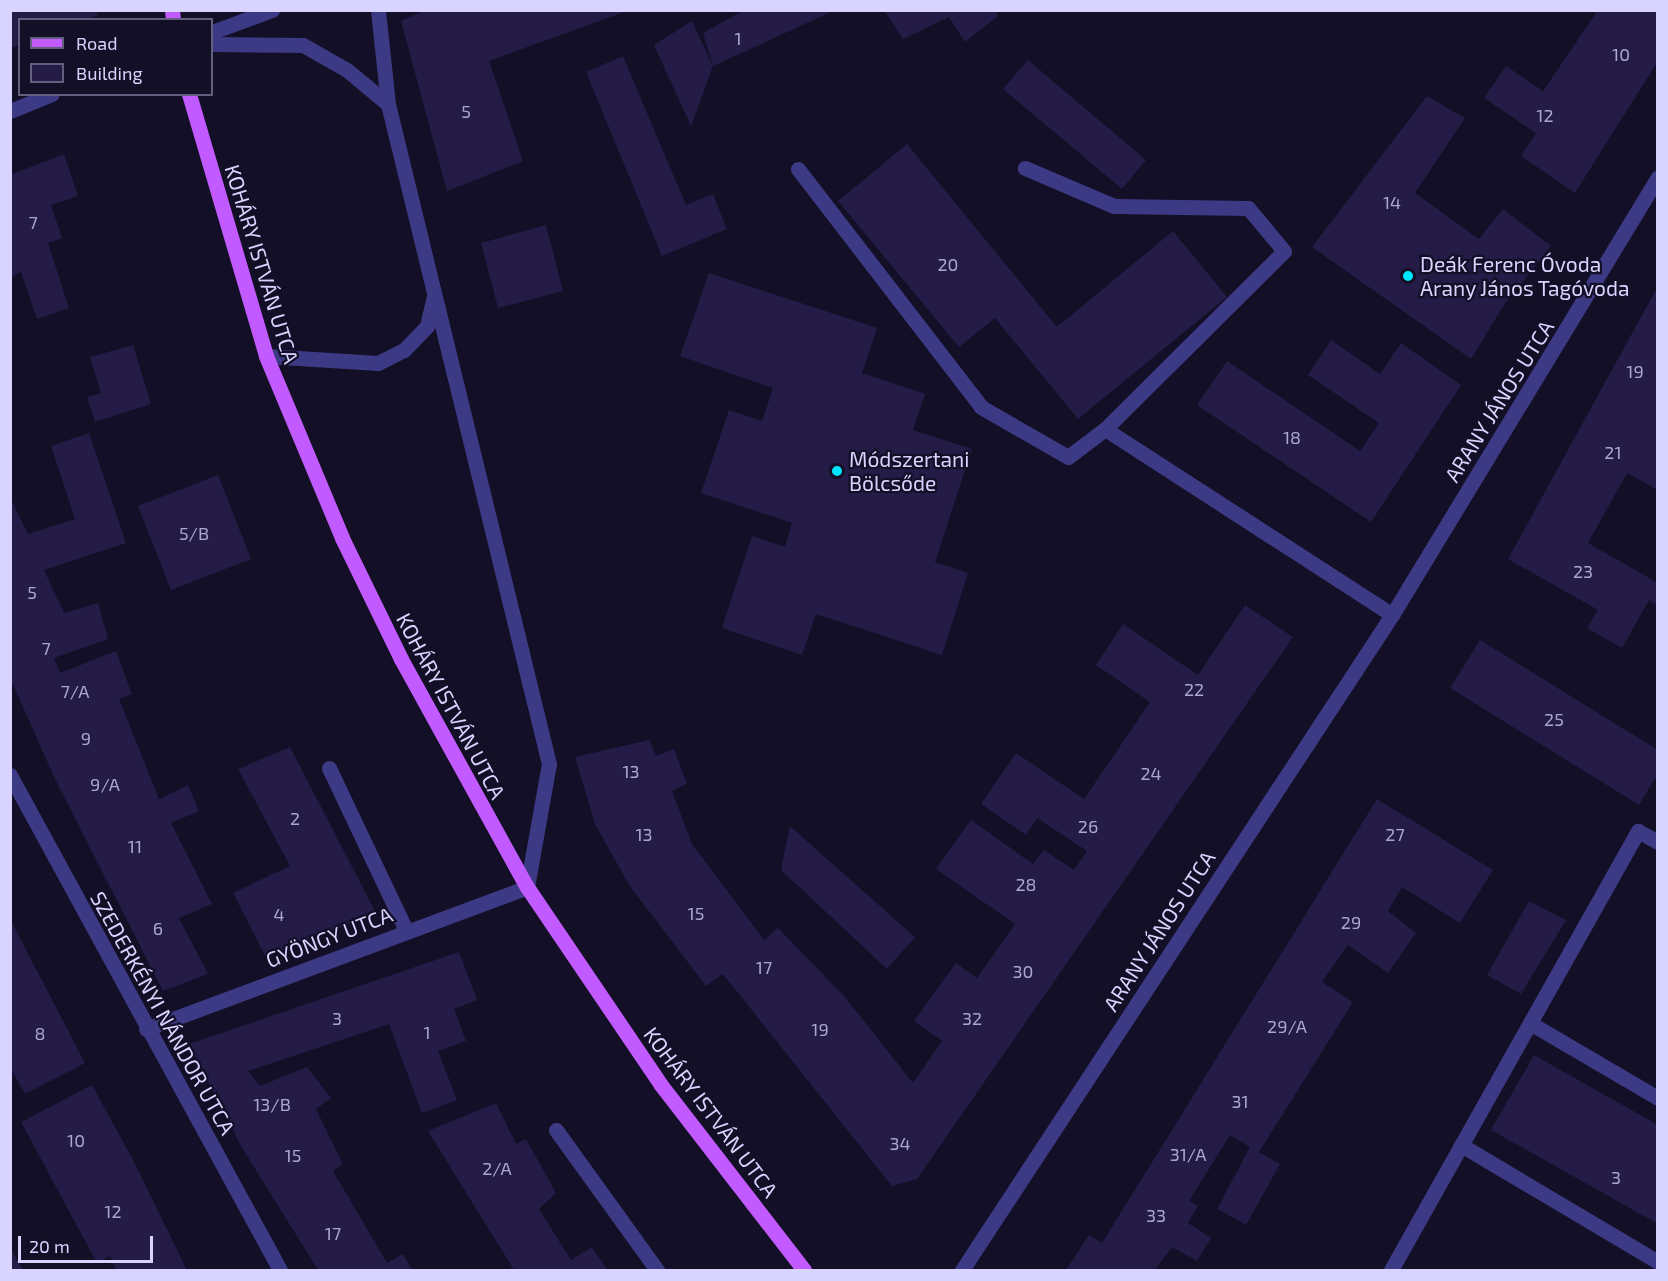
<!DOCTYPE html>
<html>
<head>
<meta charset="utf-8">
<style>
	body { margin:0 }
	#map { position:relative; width:1668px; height:1281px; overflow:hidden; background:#130f26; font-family:"Exo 2",sans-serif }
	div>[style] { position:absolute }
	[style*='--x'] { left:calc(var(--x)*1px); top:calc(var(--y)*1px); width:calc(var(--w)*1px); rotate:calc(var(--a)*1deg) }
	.building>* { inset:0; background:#241b47 }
	.lane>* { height:15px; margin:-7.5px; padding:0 7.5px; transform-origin:7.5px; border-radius:7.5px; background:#3d3a85 }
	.street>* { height:15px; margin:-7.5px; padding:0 7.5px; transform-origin:7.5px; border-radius:7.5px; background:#3d3a85 }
	.primary>* { height:15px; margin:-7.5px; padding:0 7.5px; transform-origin:7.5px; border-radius:7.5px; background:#c25bff }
	.dots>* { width:16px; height:16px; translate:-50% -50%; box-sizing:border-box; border:3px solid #130f26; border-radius:50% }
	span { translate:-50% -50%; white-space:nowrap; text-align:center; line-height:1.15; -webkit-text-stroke:4.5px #130f26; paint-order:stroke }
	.number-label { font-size:18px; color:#aca6d1 }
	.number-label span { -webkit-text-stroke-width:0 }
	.street-label { font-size:21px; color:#d9d4ff }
	.poi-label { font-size:21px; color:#d9d4ff }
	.left { translate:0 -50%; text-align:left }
	.frame { position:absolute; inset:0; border:12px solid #d9d4ff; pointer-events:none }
	.legend { position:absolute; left:18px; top:18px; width:195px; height:78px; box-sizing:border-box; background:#130f26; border:2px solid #625e7d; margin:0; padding:8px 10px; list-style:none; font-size:18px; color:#d9d4ff }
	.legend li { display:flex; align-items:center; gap:12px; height:30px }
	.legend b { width:30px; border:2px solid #625e7d }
	.scale { position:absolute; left:18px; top:1236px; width:135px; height:27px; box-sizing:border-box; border:3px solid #d9d4ff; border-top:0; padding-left:8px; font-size:18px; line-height:21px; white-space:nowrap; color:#d9d4ff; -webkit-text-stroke:4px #130f26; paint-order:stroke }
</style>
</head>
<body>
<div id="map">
	<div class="building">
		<div style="clip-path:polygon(10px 10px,96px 10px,98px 15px,85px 20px,20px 20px,20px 45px,10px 48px)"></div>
		<div style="clip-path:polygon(425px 10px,627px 10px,627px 11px,489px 61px,523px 161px,447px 191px,401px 21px)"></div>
		<div style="clip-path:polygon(744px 10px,833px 11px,713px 66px,691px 126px,654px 45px,692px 21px,713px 66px,703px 33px)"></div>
		<div style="clip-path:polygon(884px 10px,995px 10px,998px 16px,965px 42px,949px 17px,903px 39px)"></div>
		<div style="clip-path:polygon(1598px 10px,1658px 10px,1658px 61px,1575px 193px,1521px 156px,1536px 133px,1484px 98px,1506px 66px,1543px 91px)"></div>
		<div style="clip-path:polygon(623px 56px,686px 205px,713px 194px,727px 229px,662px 256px,586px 72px)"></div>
		<div style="clip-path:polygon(1028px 60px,1146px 160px,1122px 189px,1003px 89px)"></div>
		<div style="clip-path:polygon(1427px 96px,1465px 118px,1415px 193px,1479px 239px,1503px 209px,1551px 246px,1504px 305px,1471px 359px,1312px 247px)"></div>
		<div style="clip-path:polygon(907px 144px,1057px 327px,1173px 231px,1227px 297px,1078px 419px,995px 318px,959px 347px,838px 201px)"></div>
		<div style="clip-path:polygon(64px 154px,78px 196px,51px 205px,62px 238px,48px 243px,69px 308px,37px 319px,21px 272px,10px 278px,10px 175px)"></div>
		<div style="clip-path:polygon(546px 225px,563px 291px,498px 308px,481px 243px)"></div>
		<div style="clip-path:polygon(709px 273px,877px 328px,862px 373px,925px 394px,913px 430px,972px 449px,935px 562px,968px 573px,942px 655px,816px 614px,802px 655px,722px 628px,752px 536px,785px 547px,792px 523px,701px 493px,729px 410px,762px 421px,773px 388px,680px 356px)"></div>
		<div style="clip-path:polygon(1658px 286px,1658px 490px,1627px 473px,1588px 543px,1658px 583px,1658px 605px,1649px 600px,1622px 648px,1587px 628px,1598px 610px,1508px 559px)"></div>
		<div style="clip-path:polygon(1331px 340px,1380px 374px,1401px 343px,1461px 385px,1371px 522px,1197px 405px,1227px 361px,1360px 451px,1379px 423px,1308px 375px)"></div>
		<div style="clip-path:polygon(133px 345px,151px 404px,95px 422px,87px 397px,101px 393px,90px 357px)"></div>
		<div style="clip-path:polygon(89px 433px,126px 543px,44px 570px,64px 613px,98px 603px,108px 639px,54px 658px,60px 673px,116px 651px,132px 694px,119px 699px,159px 799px,188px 785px,199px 811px,171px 823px,212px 904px,179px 918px,208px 974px,163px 991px,56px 781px,10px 678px,10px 497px,28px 534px,75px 519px,51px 446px)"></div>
		<div style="clip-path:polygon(218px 475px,251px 559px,171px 590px,138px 506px)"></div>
		<div style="clip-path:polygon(1245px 605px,1293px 637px,917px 1179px,892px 1186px,723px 974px,706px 986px,629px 885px,595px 824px,575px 757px,649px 740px,656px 756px,674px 749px,687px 784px,672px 791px,692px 844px,764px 940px,778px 928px,844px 996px,913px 1083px,942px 1041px,914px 1021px,956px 963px,977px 978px,1015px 924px,936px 869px,971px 820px,1033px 864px,1044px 850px,1074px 870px,1087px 851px,1037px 818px,1026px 835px,981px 804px,1016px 753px,1084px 799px,1150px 702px,1096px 665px,1123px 624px,1198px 675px)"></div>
		<div style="clip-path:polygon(1480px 640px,1658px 750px,1658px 774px,1639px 805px,1450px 688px)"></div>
		<div style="clip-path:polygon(290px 747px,376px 913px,266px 958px,233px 893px,290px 866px,238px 769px)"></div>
		<div style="clip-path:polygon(1377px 799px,1493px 870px,1460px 923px,1402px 887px,1388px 911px,1416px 933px,1388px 973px,1348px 945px,1322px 982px,1353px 1002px,1259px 1152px,1280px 1164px,1246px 1225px,1217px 1209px,1250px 1147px,1230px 1135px,1189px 1201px,1198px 1206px,1188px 1223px,1211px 1238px,1197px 1261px,1172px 1247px,1155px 1270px,1066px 1270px,1089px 1235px,1102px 1243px)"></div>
		<div style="clip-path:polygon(790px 826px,915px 937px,887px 969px,781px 870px)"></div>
		<div style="clip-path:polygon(1529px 901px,1566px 920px,1521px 994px,1487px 975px)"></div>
		<div style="clip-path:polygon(10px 919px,85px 1063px,25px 1094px,10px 1067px)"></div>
		<div style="clip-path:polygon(459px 952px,477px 1000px,454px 1009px,466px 1041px,438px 1051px,457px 1100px,422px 1113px,389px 1024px,248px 1071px,260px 1086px,307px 1067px,331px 1098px,316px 1109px,343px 1164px,333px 1171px,387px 1263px,403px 1254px,412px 1270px,318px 1270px,241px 1146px,189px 1044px)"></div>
		<div style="clip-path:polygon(1534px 1055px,1658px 1125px,1658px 1224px,1491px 1130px)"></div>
		<div style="clip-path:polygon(92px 1085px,132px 1158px,187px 1270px,116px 1270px,110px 1256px,97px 1263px,21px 1122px)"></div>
		<div style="clip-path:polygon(496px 1103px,516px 1144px,526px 1139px,556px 1193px,539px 1209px,571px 1260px,592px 1247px,607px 1270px,514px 1270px,428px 1131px)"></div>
		<div style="clip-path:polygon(10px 1248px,23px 1270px,10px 1270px)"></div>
	</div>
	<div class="lane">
		<div style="--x:798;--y:169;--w:300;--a:52.4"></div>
		<div style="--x:981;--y:407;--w:100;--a:29.9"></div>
		<div style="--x:1068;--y:457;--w:46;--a:-37.1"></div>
		<div style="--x:1105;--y:429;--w:252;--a:-44.8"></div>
		<div style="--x:1284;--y:251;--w:56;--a:-129.9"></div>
		<div style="--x:1248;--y:208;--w:134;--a:-179.1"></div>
		<div style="--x:1114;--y:206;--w:97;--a:-156.9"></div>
		<div style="--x:329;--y:768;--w:179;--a:64.6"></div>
		<div style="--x:1530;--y:1023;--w:148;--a:30.4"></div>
		<div style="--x:556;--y:1130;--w:173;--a:54.2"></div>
		<div style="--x:1461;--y:1145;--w:229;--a:30.7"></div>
		<div style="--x:1391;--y:1270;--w:504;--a:-60.64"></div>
		<div style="--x:1638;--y:831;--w:23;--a:29"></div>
	</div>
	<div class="street">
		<div style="--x:212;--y:32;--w:64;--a:-20.1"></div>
		<div style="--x:212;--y:44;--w:91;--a:0.6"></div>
		<div style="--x:303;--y:45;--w:51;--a:29.6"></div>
		<div style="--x:347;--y:70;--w:53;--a:39.7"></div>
		<div style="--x:10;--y:111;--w:45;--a:-22"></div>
		<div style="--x:266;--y:356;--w:112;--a:3.6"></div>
		<div style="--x:378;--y:363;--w:29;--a:-27"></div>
		<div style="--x:404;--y:350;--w:33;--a:-46"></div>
		<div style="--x:427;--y:326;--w:28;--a:-77"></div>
		<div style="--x:1105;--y:429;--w:342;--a:32.9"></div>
		<div style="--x:10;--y:775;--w:564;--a:61.39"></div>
		<div style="--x:146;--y:1029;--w:407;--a:-20.4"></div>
		<div style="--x:527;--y:887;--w:125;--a:-79.9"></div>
		<div style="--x:549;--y:764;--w:679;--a:-103.71"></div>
		<div style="--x:388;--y:104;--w:95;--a:-96.1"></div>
		<div style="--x:962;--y:1270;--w:784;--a:-56.72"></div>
		<div style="--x:1392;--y:615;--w:512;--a:-58.73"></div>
	</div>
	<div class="primary">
		<div style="--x:172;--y:10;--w:10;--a:84"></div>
		<div style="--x:189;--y:94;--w:273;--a:73.6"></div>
		<div style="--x:266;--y:356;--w:197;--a:67.3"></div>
		<div style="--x:342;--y:538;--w:135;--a:64"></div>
		<div style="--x:401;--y:659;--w:260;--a:61.1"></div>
		<div style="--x:527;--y:887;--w:239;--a:55.9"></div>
		<div style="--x:661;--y:1085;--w:234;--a:52.3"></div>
	</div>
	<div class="dots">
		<div style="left:1408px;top:276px;background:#00e5ff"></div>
		<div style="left:837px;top:471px;background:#00e5ff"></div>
	</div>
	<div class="number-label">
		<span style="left:738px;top:38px">1</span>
		<span style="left:1621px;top:54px">10</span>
		<span style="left:466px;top:111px">5</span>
		<span style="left:1545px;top:115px">12</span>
		<span style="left:1392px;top:202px">14</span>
		<span style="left:33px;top:222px">7</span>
		<span style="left:948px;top:264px">20</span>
		<span style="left:1635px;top:371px">19</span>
		<span style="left:1292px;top:437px">18</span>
		<span style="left:1613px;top:452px">21</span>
		<span style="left:194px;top:533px">5/B</span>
		<span style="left:1583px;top:571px">23</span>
		<span style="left:32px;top:592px">5</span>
		<span style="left:46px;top:648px">7</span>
		<span style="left:1194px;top:689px">22</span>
		<span style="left:75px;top:691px">7/A</span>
		<span style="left:1554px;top:719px">25</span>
		<span style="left:86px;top:738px">9</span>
		<span style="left:631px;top:771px">13</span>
		<span style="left:1151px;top:773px">24</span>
		<span style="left:105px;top:784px">9/A</span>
		<span style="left:295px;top:818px">2</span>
		<span style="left:1088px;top:826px">26</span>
		<span style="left:644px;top:834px">13</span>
		<span style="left:1395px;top:834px">27</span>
		<span style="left:135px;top:846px">11</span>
		<span style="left:1026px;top:884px">28</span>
		<span style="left:696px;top:913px">15</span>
		<span style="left:279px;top:914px">4</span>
		<span style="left:1351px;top:922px">29</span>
		<span style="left:158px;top:928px">6</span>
		<span style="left:764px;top:967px">17</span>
		<span style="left:1023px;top:971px">30</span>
		<span style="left:337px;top:1018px">3</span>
		<span style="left:972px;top:1018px">32</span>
		<span style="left:1287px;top:1026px">29/A</span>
		<span style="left:820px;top:1029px">19</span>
		<span style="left:427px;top:1032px">1</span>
		<span style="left:40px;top:1033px">8</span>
		<span style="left:1240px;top:1101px">31</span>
		<span style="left:272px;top:1104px">13/B</span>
		<span style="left:76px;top:1140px">10</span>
		<span style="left:900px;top:1143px">34</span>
		<span style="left:1188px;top:1154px">31/A</span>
		<span style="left:293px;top:1155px">15</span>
		<span style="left:497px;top:1168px">2/A</span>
		<span style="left:1616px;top:1177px">3</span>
		<span style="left:113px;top:1211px">12</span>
		<span style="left:1156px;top:1215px">33</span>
		<span style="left:333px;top:1233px">17</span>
	</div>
	<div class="street-label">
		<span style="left:262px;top:264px;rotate:73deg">KOHÁRY ISTVÁN UTCA</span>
		<span style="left:1499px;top:401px;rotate:-58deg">ARANY JÁNOS UTCA</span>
		<span style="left:451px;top:706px;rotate:62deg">KOHÁRY ISTVÁN UTCA</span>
		<span style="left:1159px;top:931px;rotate:-57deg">ARANY JÁNOS UTCA</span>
		<span style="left:329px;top:937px;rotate:-21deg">GYÖNGY UTCA</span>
		<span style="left:163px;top:1013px;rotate:61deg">SZEDERKÉNYI NÁNDOR UTCA</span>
		<span style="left:711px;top:1112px;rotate:53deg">KOHÁRY ISTVÁN UTCA</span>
	</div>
	<div class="poi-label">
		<span class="left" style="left:1420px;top:276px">Deák Ferenc Óvoda<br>Arany János Tagóvoda</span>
		<span class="left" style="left:849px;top:471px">Módszertani<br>Bölcsőde</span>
	</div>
	<div class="frame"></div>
	<ul class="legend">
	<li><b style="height:8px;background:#c25bff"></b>Road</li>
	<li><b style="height:16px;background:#241b47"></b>Building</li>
	</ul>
	<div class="scale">20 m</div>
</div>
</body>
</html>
